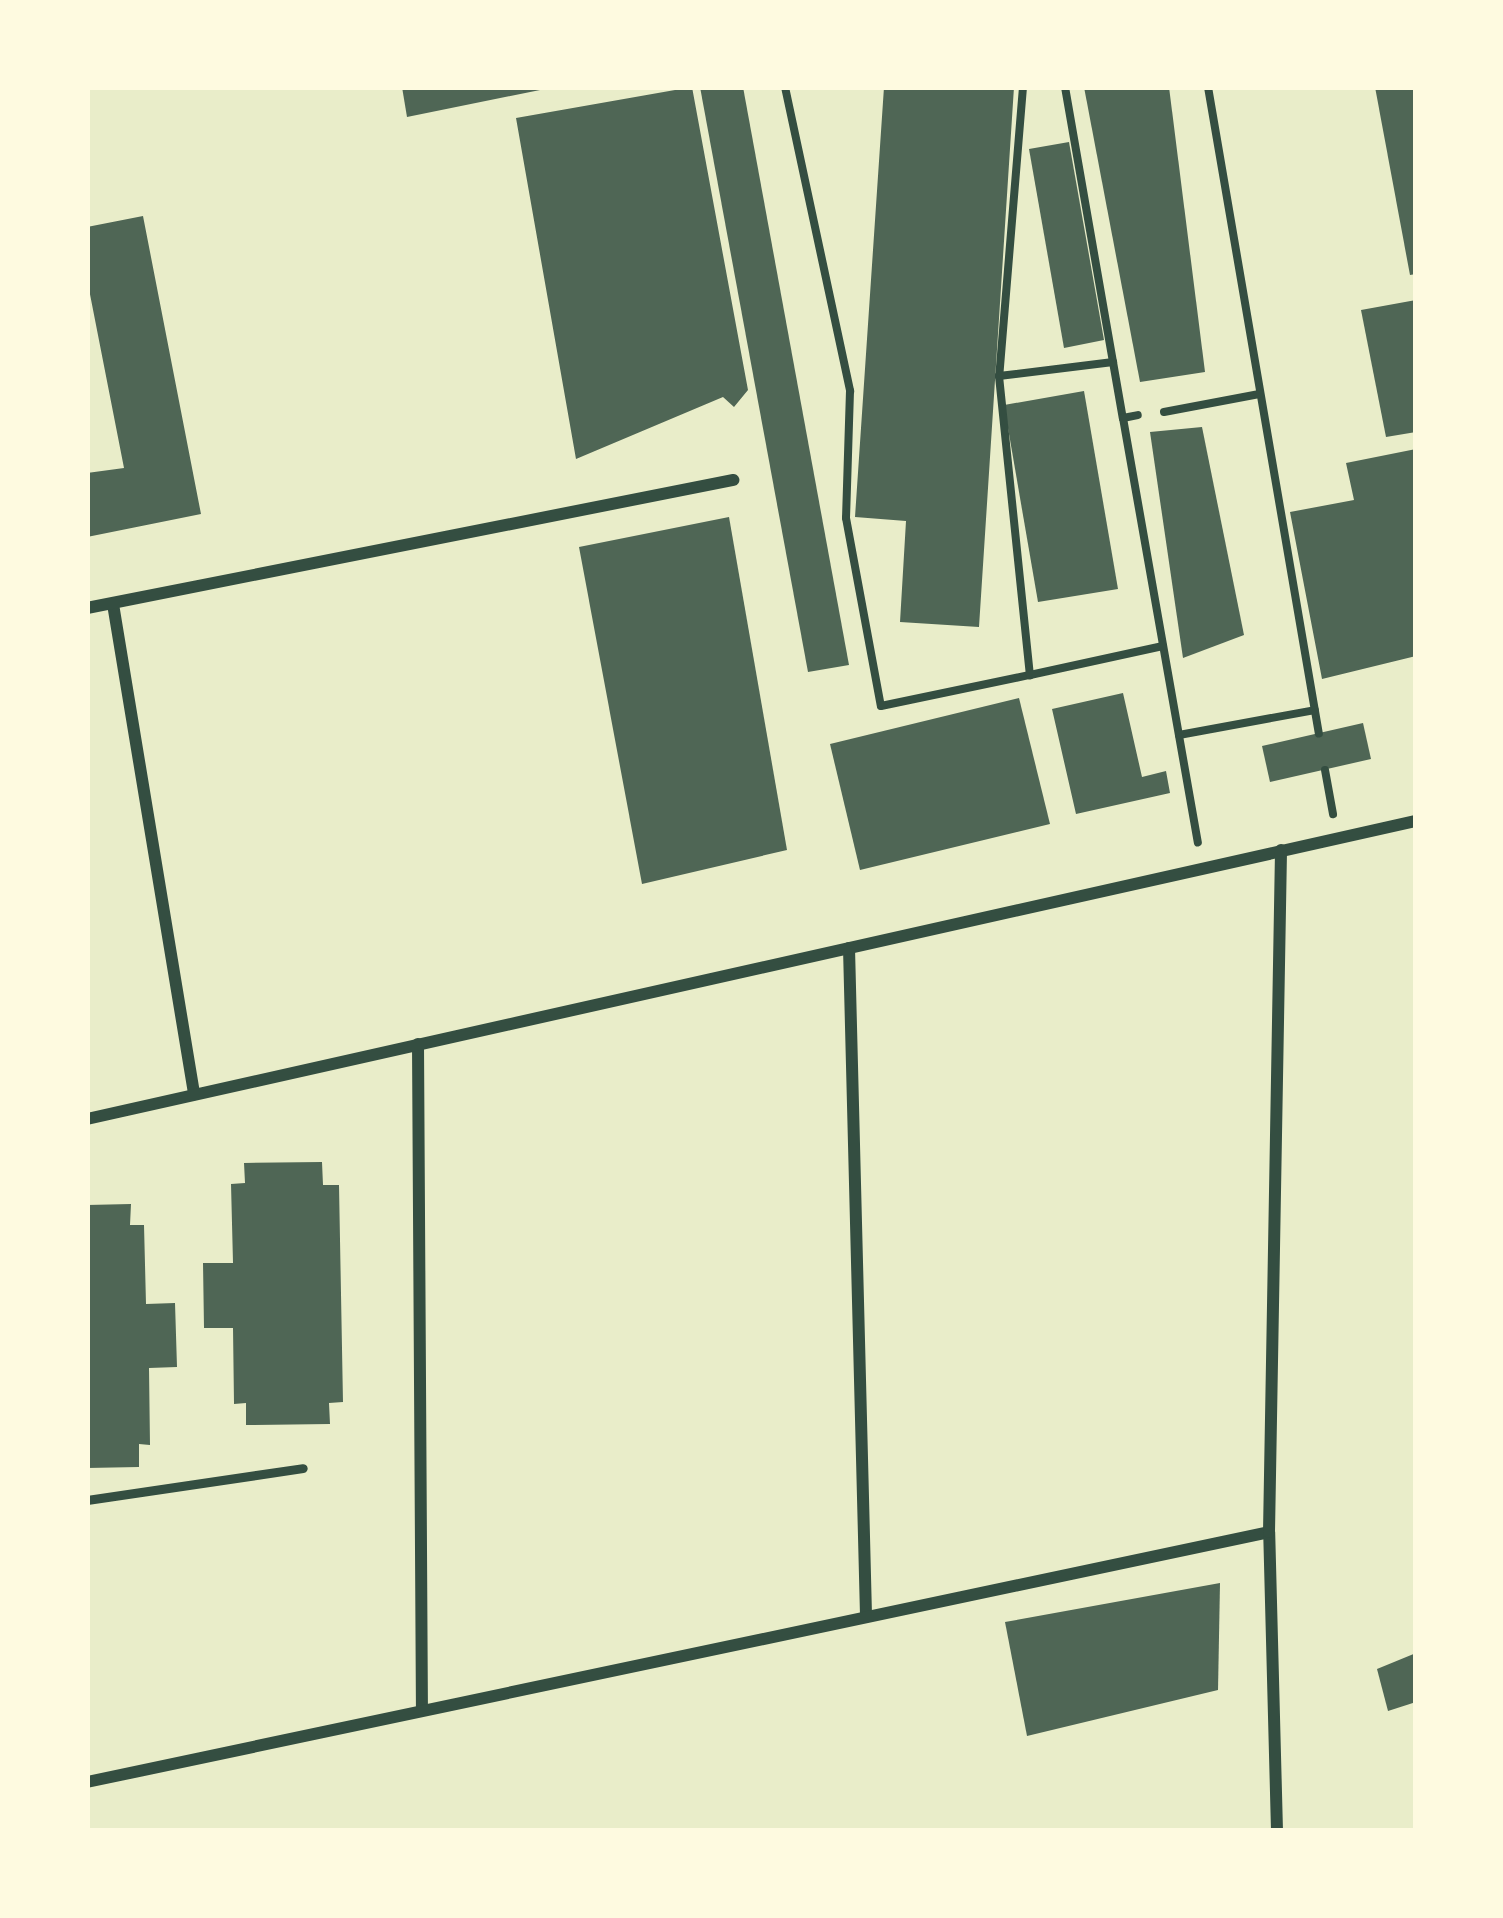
<!DOCTYPE html>
<html>
<head>
<meta charset="utf-8">
<style>
	body { margin:0 }
	#map { position:relative; width:1503px; height:1918px; overflow:hidden; background:#e9edc9; font-family:Barlow,sans-serif }
	div>[style] { position:absolute }
	[style*='--x'] { left:calc(var(--x)*1px); top:calc(var(--y)*1px); width:calc(var(--w)*1px); rotate:calc(var(--a)*1deg) }
	.building>* { inset:0; background:#4f6655 }
	.path>* { height:8px; margin:-4px; padding:0 4px; transform-origin:4px; border-radius:4px; background:#344e41 }
	.service>* { height:9px; margin:-4.5px; padding:0 4.5px; transform-origin:4.5px; border-radius:4.5px; background:#344e41 }
	.minor>* { height:12px; margin:-6px; padding:0 6px; transform-origin:6px; border-radius:6px; background:#344e41 }
	span { translate:-50% -50%; white-space:nowrap; text-align:center; line-height:1.15; -webkit-text-stroke:9px #fefae0; paint-order:stroke }
	.frame { position:absolute; inset:0; border:90px solid #fefae0; pointer-events:none }
</style>
</head>
<body>
<div id="map">
	<div class="building">
		<div style="clip-path:polygon(402px 87px,545px 87px,545px 89px,407px 117px)"></div>
		<div style="clip-path:polygon(692px 87px,748px 390px,734px 407px,723px 397px,576px 459px,516px 118px)"></div>
		<div style="clip-path:polygon(700px 87px,743px 87px,849px 665px,808px 672px)"></div>
		<div style="clip-path:polygon(884px 87px,1014px 87px,979px 627px,900px 622px,906px 521px,855px 517px)"></div>
		<div style="clip-path:polygon(1084px 87px,1169px 87px,1205px 372px,1140px 382px)"></div>
		<div style="clip-path:polygon(1375px 87px,1416px 87px,1416px 274px,1410px 275px)"></div>
		<div style="clip-path:polygon(1069px 142px,1104px 340px,1064px 348px,1029px 149px)"></div>
		<div style="clip-path:polygon(143px 216px,201px 514px,87px 537px,87px 473px,124px 468px,87px 279px,87px 227px)"></div>
		<div style="clip-path:polygon(1416px 300px,1416px 432px,1386px 437px,1361px 310px)"></div>
		<div style="clip-path:polygon(1084px 391px,1118px 589px,1038px 602px,1004px 405px)"></div>
		<div style="clip-path:polygon(1202px 427px,1244px 635px,1183px 658px,1150px 432px)"></div>
		<div style="clip-path:polygon(1416px 449px,1416px 656px,1322px 679px,1290px 512px,1354px 500px,1346px 463px)"></div>
		<div style="clip-path:polygon(729px 517px,787px 850px,642px 884px,579px 547px)"></div>
		<div style="clip-path:polygon(1123px 693px,1142px 777px,1166px 771px,1170px 793px,1076px 814px,1052px 709px)"></div>
		<div style="clip-path:polygon(1019px 698px,1050px 824px,860px 870px,830px 744px)"></div>
		<div style="clip-path:polygon(1363px 723px,1371px 759px,1270px 782px,1262px 746px)"></div>
		<div style="clip-path:polygon(322px 1162px,323px 1185px,339px 1185px,343px 1402px,329px 1403px,330px 1424px,246px 1425px,246px 1403px,234px 1404px,233px 1328px,204px 1328px,203px 1263px,233px 1263px,231px 1184px,245px 1183px,244px 1163px)"></div>
		<div style="clip-path:polygon(131px 1204px,130px 1225px,144px 1225px,146px 1304px,175px 1303px,177px 1367px,149px 1368px,150px 1445px,139px 1444px,139px 1467px,87px 1468px,87px 1205px)"></div>
		<div style="clip-path:polygon(1220px 1583px,1218px 1690px,1027px 1736px,1005px 1622px)"></div>
		<div style="clip-path:polygon(1416px 1653px,1416px 1702px,1388px 1711px,1377px 1669px)"></div>
	</div>
	<div class="path">
		<div style="--x:785;--y:87;--w:311;--a:77.9"></div>
		<div style="--x:850;--y:391;--w:127;--a:91.8"></div>
		<div style="--x:846;--y:518;--w:191;--a:79.5"></div>
		<div style="--x:881;--y:706;--w:152;--a:-11.8"></div>
		<div style="--x:1023;--y:87;--w:290;--a:94.7"></div>
		<div style="--x:999;--y:376;--w:301;--a:84.1"></div>
		<div style="--x:1030;--y:675;--w:136;--a:-12.3"></div>
		<div style="--x:1065;--y:87;--w:336;--a:80.1"></div>
		<div style="--x:1123;--y:418;--w:15;--a:-11"></div>
		<div style="--x:1208;--y:87;--w:656;--a:80.27"></div>
		<div style="--x:999;--y:376;--w:115;--a:-7"></div>
		<div style="--x:1164;--y:412;--w:97;--a:-10.7"></div>
		<div style="--x:1123;--y:418;--w:431;--a:80"></div>
		<div style="--x:1179;--y:735;--w:138;--a:-10.4"></div>
		<div style="--x:1325;--y:770;--w:45;--a:79.7"></div>
	</div>
	<div class="service">
		<div style="--x:87;--y:1500;--w:218;--a:-8.4"></div>
	</div>
	<div class="minor">
		<div style="--x:113;--y:604;--w:497;--a:80.6"></div>
		<div style="--x:87;--y:608;--w:659;--a:-11.21"></div>
		<div style="--x:849;--y:948;--w:669;--a:88.54"></div>
		<div style="--x:418;--y:1044;--w:666;--a:89.66"></div>
		<div style="--x:87;--y:1119;--w:1362;--a:-12.64"></div>
		<div style="--x:87;--y:1782;--w:1208;--a:-11.94"></div>
		<div style="--x:1277;--y:1831;--w:299;--a:-91.5"></div>
		<div style="--x:1269;--y:1532;--w:682;--a:-88.99"></div>
	</div>
	<div class="frame"></div>
</div>
</body>
</html>
